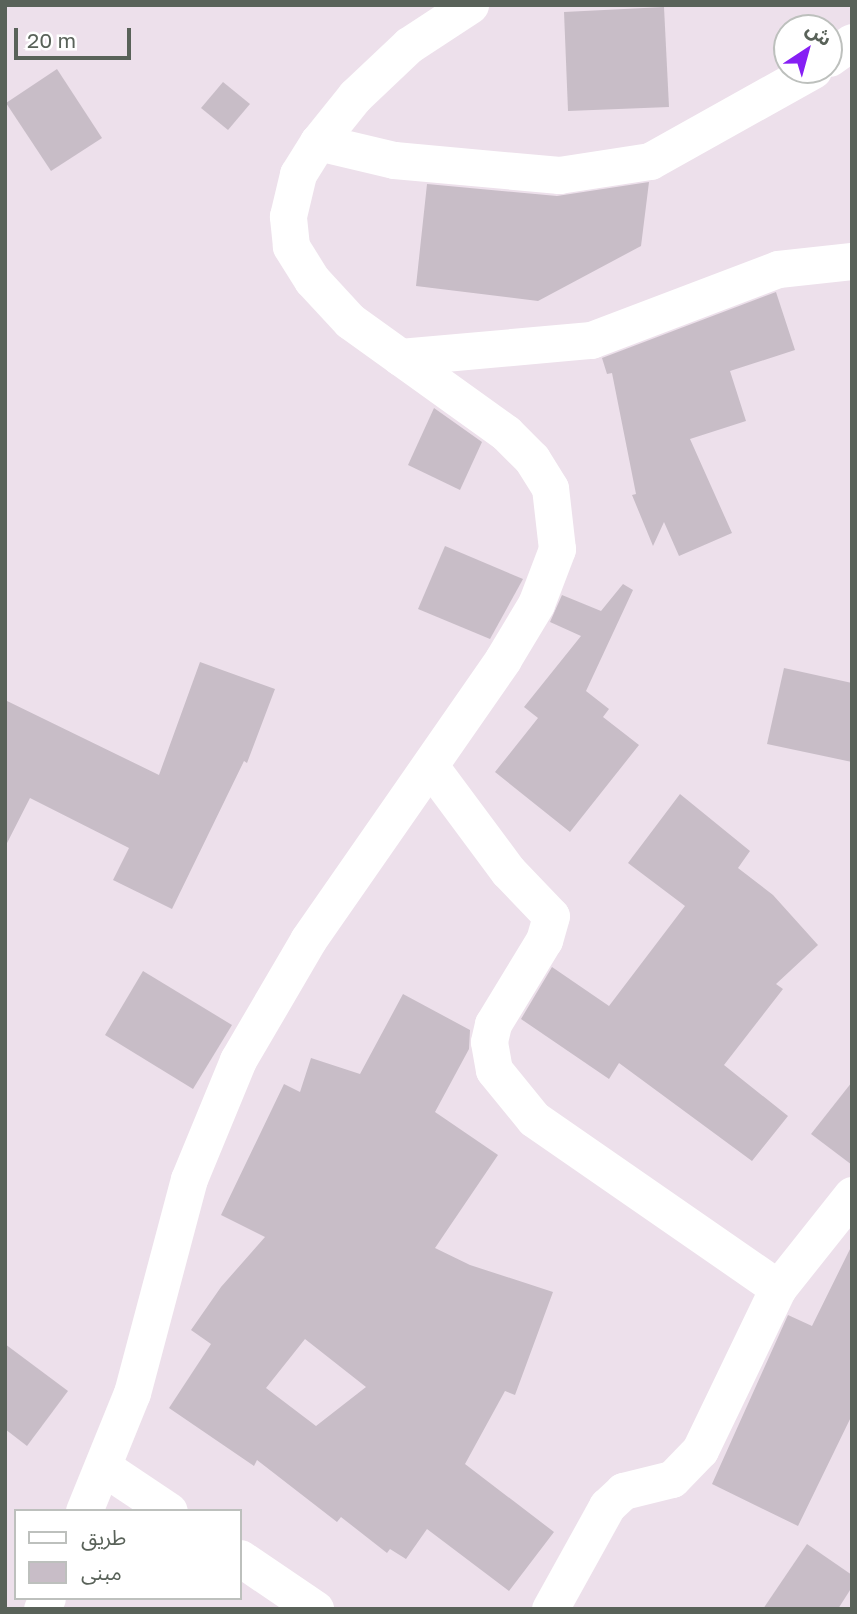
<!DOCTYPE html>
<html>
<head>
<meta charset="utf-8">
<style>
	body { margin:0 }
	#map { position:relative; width:857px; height:1614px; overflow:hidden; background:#ede0eb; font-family:"Golos Text","Noto Sans Arabic",sans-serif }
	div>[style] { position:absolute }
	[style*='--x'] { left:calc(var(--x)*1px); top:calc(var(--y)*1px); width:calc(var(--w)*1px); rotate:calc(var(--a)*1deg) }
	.building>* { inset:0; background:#c8bdc7 }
	.minor>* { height:37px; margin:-18.5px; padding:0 18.5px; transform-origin:18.5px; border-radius:18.5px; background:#fff }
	span { translate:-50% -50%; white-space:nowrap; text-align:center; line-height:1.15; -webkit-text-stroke:7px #fff; paint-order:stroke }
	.frame { position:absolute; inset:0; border:7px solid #596259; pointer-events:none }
	.legend { position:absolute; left:14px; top:1509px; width:228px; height:91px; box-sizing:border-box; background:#fff; border:2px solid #bdc0bd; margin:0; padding:9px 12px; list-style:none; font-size:21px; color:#596259 }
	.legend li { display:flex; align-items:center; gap:14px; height:35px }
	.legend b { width:35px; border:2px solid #bdc0bd }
	.north { position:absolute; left:773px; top:14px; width:70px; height:70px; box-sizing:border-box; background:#fff; border:2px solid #bdc0bd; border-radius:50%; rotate:36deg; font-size:19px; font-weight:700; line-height:28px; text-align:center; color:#596259 }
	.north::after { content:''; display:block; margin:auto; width:24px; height:32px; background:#861ff4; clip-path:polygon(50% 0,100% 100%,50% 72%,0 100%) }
	.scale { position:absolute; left:14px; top:28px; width:117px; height:32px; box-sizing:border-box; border:4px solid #596259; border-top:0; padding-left:9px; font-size:21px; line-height:24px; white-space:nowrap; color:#596259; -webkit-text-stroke:5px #fff; paint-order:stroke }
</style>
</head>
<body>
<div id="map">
	<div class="building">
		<div style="clip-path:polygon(664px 7px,669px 107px,568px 111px,564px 12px)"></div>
		<div style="clip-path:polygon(57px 69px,102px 138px,51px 171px,6px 103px)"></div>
		<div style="clip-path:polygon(223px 82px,250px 104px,228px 130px,201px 108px)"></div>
		<div style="clip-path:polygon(649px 182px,641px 246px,538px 301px,416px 286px,427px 184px,557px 196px)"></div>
		<div style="clip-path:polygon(776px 292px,795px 350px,730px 371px,746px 421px,690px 439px,732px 533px,679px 556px,664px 522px,653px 546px,632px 495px,636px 494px,612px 373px,607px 374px,602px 358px)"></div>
		<div style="clip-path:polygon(434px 408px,482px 442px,460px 490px,408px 465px)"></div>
		<div style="clip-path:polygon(445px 546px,523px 579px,490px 639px,418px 609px)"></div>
		<div style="clip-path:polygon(623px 584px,633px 590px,586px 691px,609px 709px,603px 717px,639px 745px,570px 832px,495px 772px,538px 718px,524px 707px,581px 636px,550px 622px,562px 595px,601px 611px)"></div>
		<div style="clip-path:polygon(200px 662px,275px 689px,247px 763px,244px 761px,172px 909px,113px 880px,129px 848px,30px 798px,5px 847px,5px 700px,159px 775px)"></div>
		<div style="clip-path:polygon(784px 668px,852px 683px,852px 762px,767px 744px)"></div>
		<div style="clip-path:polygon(680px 794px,750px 851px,738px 868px,773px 895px,818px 945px,776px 984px,783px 989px,724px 1065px,788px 1116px,752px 1161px,619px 1063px,609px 1079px,521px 1019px,552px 967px,609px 1006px,685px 906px,628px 863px)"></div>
		<div style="clip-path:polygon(143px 971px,232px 1025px,193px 1089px,105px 1035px)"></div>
		<div style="clip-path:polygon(evenodd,403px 994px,470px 1030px,469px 1049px,435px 1112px,498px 1155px,435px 1248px,470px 1265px,553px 1292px,515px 1395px,505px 1391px,465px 1464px,554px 1532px,509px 1591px,427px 1529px,406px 1559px,390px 1549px,387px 1553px,341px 1517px,337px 1522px,257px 1460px,254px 1466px,169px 1408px,211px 1344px,191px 1330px,221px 1287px,265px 1237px,221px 1215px,284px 1084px,300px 1092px,311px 1058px,360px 1074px,403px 994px,305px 1339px,366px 1387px,316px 1426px,266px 1388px,305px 1339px)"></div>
		<div style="clip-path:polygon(852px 1082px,852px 1165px,811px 1134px)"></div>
		<div style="clip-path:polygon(852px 1245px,852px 1415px,798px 1526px,712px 1484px,788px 1315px,812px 1326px)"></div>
		<div style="clip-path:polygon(5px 1344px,68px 1391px,27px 1446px,5px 1429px)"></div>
		<div style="clip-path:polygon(807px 1544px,852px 1575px,852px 1587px,838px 1609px,763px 1609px)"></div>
	</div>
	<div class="minor">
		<div style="--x:829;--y:58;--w:28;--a:-35"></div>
		<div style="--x:318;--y:142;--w:78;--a:13.3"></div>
		<div style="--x:394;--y:160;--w:166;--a:5.2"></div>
		<div style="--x:559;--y:175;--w:92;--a:-8.7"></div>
		<div style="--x:650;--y:161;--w:187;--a:-29.2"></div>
		<div style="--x:400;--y:357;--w:192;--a:-5.1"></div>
		<div style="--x:591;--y:340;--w:200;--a:-20.8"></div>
		<div style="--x:778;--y:269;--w:74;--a:-6.2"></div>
		<div style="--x:430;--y:766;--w:131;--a:53.4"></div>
		<div style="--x:508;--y:871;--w:62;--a:46.3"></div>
		<div style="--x:551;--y:916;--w:25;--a:106"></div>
		<div style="--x:544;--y:940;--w:98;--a:121.3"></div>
		<div style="--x:493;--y:1024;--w:18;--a:103"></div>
		<div style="--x:489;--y:1042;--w:28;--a:80"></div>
		<div style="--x:494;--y:1070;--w:63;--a:50.8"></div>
		<div style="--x:534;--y:1119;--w:297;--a:34.7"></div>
		<div style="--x:778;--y:1288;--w:119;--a:-51.5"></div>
		<div style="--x:103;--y:1467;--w:79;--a:33.7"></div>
		<div style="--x:84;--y:1511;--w:127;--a:-67.9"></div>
		<div style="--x:132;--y:1393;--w:221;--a:-75.1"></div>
		<div style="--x:189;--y:1179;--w:129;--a:-67.6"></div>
		<div style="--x:238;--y:1060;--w:139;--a:-59.7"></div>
		<div style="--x:308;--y:940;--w:342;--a:-55.2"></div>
		<div style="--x:503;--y:659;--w:64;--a:-59"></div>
		<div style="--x:536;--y:604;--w:59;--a:-69.1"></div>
		<div style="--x:557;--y:549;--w:61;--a:-96.5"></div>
		<div style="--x:550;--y:488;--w:34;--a:-122"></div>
		<div style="--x:532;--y:459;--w:37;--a:-135"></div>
		<div style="--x:506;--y:433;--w:192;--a:-144.3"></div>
		<div style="--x:350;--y:321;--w:56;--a:-132.8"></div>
		<div style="--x:312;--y:280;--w:40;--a:-122"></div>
		<div style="--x:291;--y:246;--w:30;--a:-96"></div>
		<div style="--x:288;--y:216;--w:43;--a:-76.6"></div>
		<div style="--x:298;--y:174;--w:38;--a:-58"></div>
		<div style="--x:318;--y:142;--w:59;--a:-51.2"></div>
		<div style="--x:355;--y:96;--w:74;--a:-43.4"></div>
		<div style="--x:409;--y:45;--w:73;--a:-33.3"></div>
		<div style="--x:240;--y:1558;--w:91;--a:34.2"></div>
		<div style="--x:42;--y:1609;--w:12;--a:-66"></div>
		<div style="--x:550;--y:1609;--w:118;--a:-61"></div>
		<div style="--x:607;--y:1506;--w:22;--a:-43"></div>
		<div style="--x:623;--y:1491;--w:50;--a:-13.8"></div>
		<div style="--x:672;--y:1479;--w:40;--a:-46"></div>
		<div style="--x:700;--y:1450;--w:180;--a:-64.3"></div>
	</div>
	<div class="frame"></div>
	<ul class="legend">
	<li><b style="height:9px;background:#fff"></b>طريق</li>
	<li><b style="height:19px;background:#c8bdc7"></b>مبنى</li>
	</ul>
	<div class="north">ش</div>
	<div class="scale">20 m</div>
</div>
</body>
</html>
